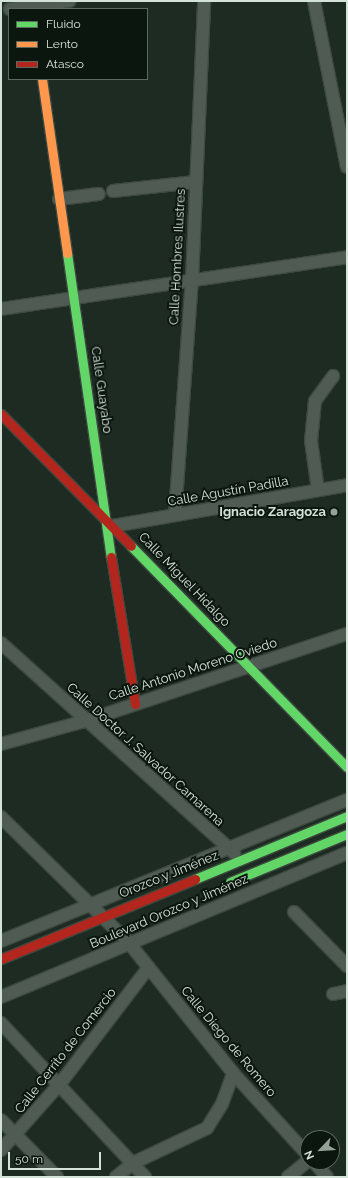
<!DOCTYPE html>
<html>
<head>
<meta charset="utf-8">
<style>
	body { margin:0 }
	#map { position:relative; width:348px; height:1178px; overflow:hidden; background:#1e2b22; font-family:Raleway,sans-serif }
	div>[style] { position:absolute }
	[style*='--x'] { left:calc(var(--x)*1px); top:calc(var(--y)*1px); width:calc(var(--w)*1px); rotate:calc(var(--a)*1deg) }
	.roads { filter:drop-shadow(1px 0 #3d4940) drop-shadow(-1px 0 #3d4940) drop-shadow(0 1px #3d4940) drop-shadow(0 -1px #3d4940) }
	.street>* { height:12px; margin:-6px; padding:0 6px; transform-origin:6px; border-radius:6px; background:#505b53 }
	.fast>* { height:9px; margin:-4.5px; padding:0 4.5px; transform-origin:4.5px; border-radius:4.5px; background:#63d668 }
	.slow>* { height:9px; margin:-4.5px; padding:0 4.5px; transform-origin:4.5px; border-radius:4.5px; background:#ff974d }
	.jam>* { height:9px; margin:-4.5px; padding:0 4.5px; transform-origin:4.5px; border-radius:4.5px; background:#b3261e }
	.dots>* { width:11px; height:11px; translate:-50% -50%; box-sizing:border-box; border:2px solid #0b160e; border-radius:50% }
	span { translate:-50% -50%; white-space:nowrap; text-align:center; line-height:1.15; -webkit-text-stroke:4px #0b160e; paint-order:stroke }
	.street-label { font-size:13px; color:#d4e3d7 }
	.poi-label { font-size:13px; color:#d4e3d7; font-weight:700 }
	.right { translate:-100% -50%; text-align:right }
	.frame { position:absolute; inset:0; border:2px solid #d4e3d7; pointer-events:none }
	.legend { position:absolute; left:8px; top:8px; width:140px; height:72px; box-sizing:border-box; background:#0b160e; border:1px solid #5b685e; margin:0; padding:5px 7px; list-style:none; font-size:12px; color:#d4e3d7 }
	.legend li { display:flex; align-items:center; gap:8px; height:20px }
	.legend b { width:20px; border:1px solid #5b685e }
	.north { position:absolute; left:300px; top:1130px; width:40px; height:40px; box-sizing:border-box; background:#0b160e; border:1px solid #5b685e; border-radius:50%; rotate:245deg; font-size:11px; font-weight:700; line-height:16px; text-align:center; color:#d4e3d7 }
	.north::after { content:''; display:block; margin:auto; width:14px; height:18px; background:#94a398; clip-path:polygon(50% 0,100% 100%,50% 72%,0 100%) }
	.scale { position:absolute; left:8px; top:1152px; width:93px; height:18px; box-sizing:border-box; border:2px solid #d4e3d7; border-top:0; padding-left:5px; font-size:12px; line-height:14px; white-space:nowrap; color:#d4e3d7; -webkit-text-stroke:3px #0b160e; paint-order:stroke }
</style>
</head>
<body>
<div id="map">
	<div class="roads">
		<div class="street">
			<div style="--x:314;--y:1;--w:169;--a:78.8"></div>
			<div style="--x:10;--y:9;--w:60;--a:-7.7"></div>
			<div style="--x:113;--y:191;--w:83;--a:-6.2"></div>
			<div style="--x:59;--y:199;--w:40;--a:-7.1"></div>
			<div style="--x:1;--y:309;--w:350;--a:-8.5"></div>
			<div style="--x:318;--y:490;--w:49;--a:-98.1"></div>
			<div style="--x:311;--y:441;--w:40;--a:-84.3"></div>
			<div style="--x:315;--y:401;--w:31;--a:-54"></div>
			<div style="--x:175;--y:515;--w:236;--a:-85.9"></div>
			<div style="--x:192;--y:280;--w:279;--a:-87.5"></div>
			<div style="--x:113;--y:526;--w:238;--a:-9.9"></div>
			<div style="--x:1;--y:643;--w:314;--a:42"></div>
			<div style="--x:1;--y:744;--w:87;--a:-15.3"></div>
			<div style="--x:85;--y:721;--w:276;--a:-18.4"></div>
			<div style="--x:1;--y:817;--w:180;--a:44.5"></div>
			<div style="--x:129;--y:943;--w:166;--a:51.3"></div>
			<div style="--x:233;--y:1073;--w:111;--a:47.6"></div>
			<div style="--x:294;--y:912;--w:76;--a:45.5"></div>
			<div style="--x:1;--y:941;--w:374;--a:-22.2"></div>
			<div style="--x:333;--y:994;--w:14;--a:-12"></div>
			<div style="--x:1;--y:997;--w:375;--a:-22.6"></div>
			<div style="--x:1;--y:1023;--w:211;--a:46.9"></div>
			<div style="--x:1;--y:1120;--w:80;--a:45.5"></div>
			<div style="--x:1;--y:1150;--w:87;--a:-48.3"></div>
			<div style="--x:59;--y:1085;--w:148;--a:-52.7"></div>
			<div style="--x:314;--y:1162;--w:20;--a:49"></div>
			<div style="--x:116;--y:1177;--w:22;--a:-39"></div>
			<div style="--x:133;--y:1163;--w:82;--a:-25.3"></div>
			<div style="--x:207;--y:1128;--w:28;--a:-58"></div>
			<div style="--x:222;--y:1104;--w:33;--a:-70"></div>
			<div style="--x:288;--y:1177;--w:26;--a:-39"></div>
		</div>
		<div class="fast">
			<div style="--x:67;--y:253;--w:307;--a:81.8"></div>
			<div style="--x:131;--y:546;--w:309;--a:45.7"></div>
			<div style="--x:195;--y:879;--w:165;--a:-22.5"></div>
			<div style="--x:230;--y:882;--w:126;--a:-22.3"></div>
		</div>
		<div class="slow">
			<div style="--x:42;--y:79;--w:176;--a:81.8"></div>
		</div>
		<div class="jam">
			<div style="--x:1;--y:414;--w:185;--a:45.4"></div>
			<div style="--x:111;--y:557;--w:149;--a:80.7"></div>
			<div style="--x:1;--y:959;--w:210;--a:-22.4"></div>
		</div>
	</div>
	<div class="dots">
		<div style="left:334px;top:512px;background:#94a398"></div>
	</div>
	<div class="street-label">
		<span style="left:178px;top:257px;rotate:-87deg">Calle Hombres Ilustres</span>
		<span style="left:101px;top:390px;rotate:82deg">Calle Guayabo</span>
		<span style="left:228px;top:492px;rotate:-10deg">Calle Agustín Padilla</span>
		<span style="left:184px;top:580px;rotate:46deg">Calle Miguel Hidalgo</span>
		<span style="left:193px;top:670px;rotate:-18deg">Calle Antonio Moreno Oviedo</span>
		<span style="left:145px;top:755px;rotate:42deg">Calle Doctor J. Salvador Camarena</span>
		<span style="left:169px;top:875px;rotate:-22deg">Orozco y Jiménez</span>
		<span style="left:169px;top:912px;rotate:-23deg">Boulevard Orozco y Jiménez</span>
		<span style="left:228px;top:1042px;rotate:50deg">Calle Diego de Romero</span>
		<span style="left:66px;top:1051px;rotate:-52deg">Calle Cerrito de Comercio</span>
	</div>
	<div class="poi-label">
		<span class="right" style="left:326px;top:512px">Ignacio Zaragoza</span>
	</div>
	<div class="frame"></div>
	<ul class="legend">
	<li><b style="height:5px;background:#63d668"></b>Fluido</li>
	<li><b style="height:5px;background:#ff974d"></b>Lento</li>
	<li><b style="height:5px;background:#b3261e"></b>Atasco</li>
	</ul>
	<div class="north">N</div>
	<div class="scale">50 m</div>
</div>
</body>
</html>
